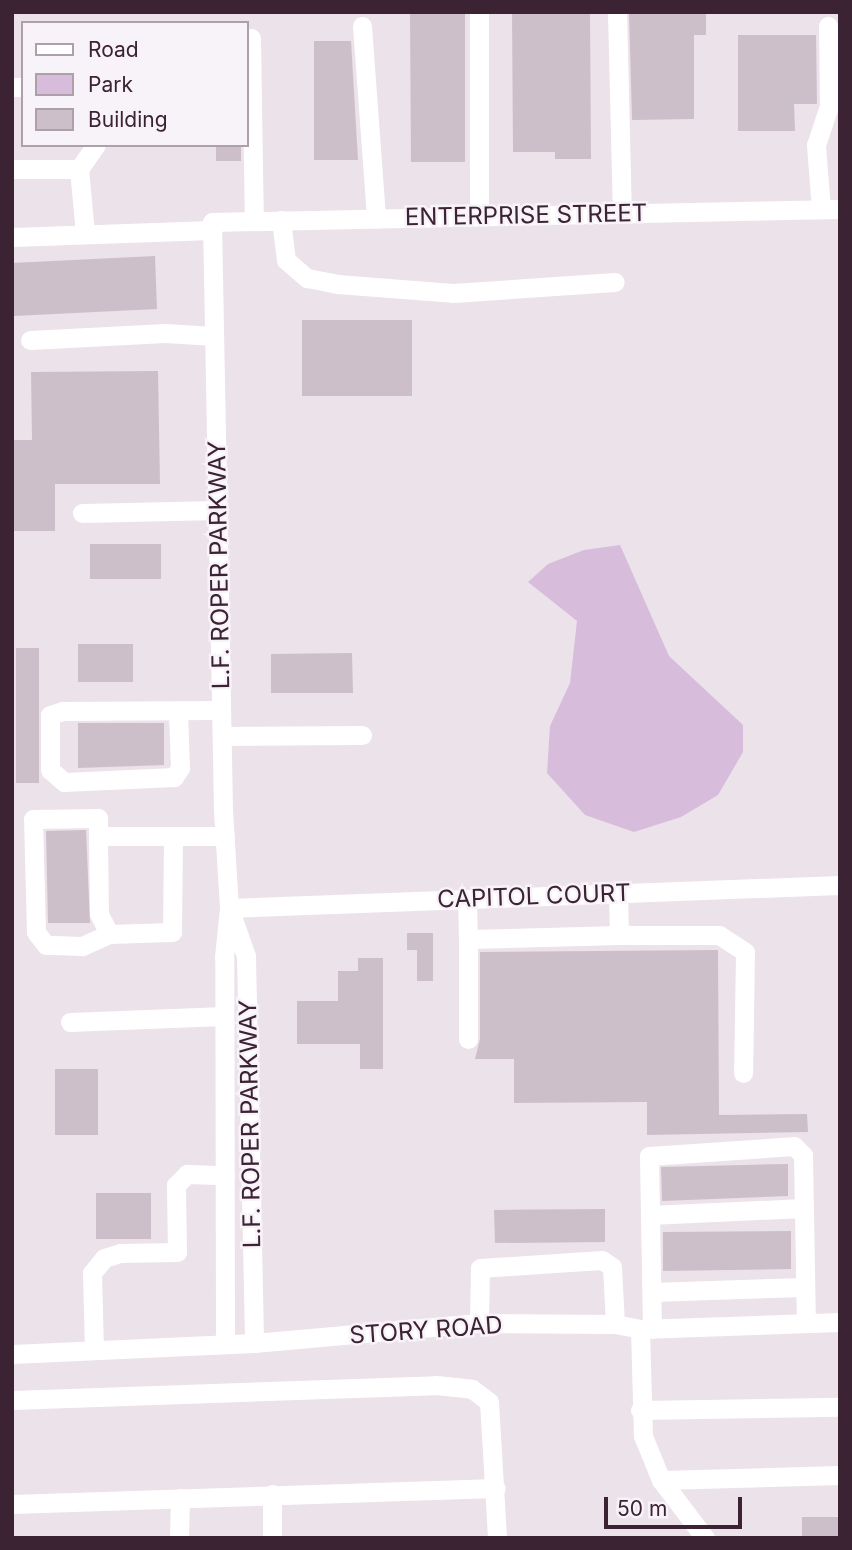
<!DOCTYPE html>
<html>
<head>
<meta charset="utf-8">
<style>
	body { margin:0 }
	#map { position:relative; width:852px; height:1550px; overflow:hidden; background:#ebe2ea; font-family:Inter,sans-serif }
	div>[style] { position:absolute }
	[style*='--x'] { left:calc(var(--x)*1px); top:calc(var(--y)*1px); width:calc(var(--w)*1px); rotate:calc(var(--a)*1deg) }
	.green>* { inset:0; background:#d7bcdb }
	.building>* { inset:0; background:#ccbfca }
	.minor>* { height:19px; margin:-9.5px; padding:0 9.5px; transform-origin:9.5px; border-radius:9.5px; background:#fff }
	span { translate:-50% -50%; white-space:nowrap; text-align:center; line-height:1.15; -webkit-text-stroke:5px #f8f3f8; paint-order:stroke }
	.street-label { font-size:24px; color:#3c2334 }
	.frame { position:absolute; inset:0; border:14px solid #3c2334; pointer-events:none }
	.legend { position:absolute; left:21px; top:21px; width:228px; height:126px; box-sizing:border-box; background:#f8f3f8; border:2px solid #ada0aa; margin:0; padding:9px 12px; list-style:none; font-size:21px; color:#3c2334 }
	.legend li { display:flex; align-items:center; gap:14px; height:35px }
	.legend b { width:35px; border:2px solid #ada0aa }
	.scale { position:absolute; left:604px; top:1497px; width:138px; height:32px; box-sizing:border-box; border:4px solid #3c2334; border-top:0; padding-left:9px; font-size:21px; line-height:24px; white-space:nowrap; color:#3c2334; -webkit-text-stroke:5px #f8f3f8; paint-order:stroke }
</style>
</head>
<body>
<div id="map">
	<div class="green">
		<div style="clip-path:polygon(620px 545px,669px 656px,743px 725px,743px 752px,718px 795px,681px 817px,634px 832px,585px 815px,547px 773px,550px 726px,570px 683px,577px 621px,528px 582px,548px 564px,584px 550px)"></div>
	</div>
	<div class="building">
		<div style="clip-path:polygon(410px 12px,465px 12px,465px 162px,411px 162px)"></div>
		<div style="clip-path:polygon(512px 12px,590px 12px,591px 159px,555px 159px,555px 152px,513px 152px)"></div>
		<div style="clip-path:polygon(629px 12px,706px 12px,706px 35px,694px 35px,694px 119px,632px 120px)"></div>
		<div style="clip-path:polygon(738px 35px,816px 35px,817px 104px,794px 104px,795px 131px,738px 131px)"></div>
		<div style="clip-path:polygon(314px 41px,351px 41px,358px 160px,314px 160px)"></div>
		<div style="clip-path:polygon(216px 145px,241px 145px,241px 161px,216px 161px)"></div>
		<div style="clip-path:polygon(155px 256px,157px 309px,13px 316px,12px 263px)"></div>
		<div style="clip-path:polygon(302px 320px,412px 320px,412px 396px,302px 396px)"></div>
		<div style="clip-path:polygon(158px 371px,160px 484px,55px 484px,55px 531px,12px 531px,12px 440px,32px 440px,31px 372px)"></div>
		<div style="clip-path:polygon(90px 544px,161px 544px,161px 579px,90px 579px)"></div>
		<div style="clip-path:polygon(78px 644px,133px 644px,133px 682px,78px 682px)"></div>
		<div style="clip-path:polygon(16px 648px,39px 648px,39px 783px,16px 783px)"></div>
		<div style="clip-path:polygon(352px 653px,353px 693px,271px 693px,271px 654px)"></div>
		<div style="clip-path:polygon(78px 723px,164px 723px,164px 765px,78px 768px)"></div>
		<div style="clip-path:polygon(86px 830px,90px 923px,48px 923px,46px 831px)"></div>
		<div style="clip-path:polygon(407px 933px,433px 933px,433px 981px,417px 981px,417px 950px,407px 950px)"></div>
		<div style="clip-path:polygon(718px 950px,719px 1115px,807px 1114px,808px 1132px,647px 1135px,647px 1102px,514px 1103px,514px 1059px,475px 1059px,480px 1039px,480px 952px)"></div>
		<div style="clip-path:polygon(358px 958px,383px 958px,383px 1069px,360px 1069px,360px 1044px,297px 1044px,297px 1001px,338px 1001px,338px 971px,358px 971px)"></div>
		<div style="clip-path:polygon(55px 1069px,98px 1069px,98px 1135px,55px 1135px)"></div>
		<div style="clip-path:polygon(788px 1164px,788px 1196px,662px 1201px,661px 1167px)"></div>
		<div style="clip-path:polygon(96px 1193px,151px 1193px,151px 1239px,96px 1239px)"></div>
		<div style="clip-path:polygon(605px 1209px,605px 1242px,495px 1243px,494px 1210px)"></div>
		<div style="clip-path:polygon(791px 1231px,791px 1269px,663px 1271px,663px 1232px)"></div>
		<div style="clip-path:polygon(802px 1517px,840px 1517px,840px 1538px,802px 1538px)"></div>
	</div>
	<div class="minor">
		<div style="--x:617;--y:12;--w:201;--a:88.6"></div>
		<div style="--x:362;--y:26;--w:193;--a:85.8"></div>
		<div style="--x:251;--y:38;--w:183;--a:89.1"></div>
		<div style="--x:12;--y:87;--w:11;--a:0"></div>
		<div style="--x:12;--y:169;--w:67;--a:0"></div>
		<div style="--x:79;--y:169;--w:29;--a:-55"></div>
		<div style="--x:79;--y:169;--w:65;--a:84.7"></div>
		<div style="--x:821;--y:209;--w:64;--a:-94.5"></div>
		<div style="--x:816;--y:145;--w:41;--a:-71.6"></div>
		<div style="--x:829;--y:106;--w:80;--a:-90.7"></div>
		<div style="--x:479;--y:216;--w:204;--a:-90"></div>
		<div style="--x:281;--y:220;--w:40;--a:82.9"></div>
		<div style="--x:286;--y:260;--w:28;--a:41"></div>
		<div style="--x:307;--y:278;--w:31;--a:11"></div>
		<div style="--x:337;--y:284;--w:116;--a:4.4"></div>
		<div style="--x:453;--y:293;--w:162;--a:-3.9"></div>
		<div style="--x:12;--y:237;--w:200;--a:-2"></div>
		<div style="--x:30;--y:340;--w:135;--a:-3"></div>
		<div style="--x:165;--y:333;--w:49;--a:3.5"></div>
		<div style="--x:82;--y:513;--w:136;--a:-1.3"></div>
		<div style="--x:178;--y:711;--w:57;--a:88"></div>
		<div style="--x:180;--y:768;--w:11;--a:124"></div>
		<div style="--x:174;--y:777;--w:110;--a:177.4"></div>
		<div style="--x:64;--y:782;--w:18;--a:-139"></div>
		<div style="--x:50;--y:770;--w:55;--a:-90"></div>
		<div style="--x:50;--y:715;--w:14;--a:-17"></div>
		<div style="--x:63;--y:711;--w:158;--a:-0.4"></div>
		<div style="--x:222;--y:736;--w:140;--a:-0.4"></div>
		<div style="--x:98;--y:836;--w:78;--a:89.3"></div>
		<div style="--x:99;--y:914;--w:22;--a:63"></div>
		<div style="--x:173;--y:837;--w:95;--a:90.6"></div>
		<div style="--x:172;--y:932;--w:63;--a:178.2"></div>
		<div style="--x:109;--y:934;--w:30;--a:156"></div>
		<div style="--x:82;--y:946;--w:36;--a:-178"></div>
		<div style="--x:46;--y:945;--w:16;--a:-128"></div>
		<div style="--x:36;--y:932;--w:113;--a:-91.5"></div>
		<div style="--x:33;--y:819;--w:65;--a:-0.9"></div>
		<div style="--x:98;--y:818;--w:18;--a:90"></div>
		<div style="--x:98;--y:836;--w:127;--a:0"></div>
		<div style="--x:618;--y:893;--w:42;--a:88.6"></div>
		<div style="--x:619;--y:935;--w:100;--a:0"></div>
		<div style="--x:719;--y:935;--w:31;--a:33"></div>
		<div style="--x:745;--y:952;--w:121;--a:90.9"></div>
		<div style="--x:467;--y:899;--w:40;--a:88.6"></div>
		<div style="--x:468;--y:939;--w:151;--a:-1.5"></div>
		<div style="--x:229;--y:908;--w:611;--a:-2.16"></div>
		<div style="--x:231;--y:913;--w:46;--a:70.8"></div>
		<div style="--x:246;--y:956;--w:387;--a:88.8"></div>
		<div style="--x:70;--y:1022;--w:154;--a:-2.2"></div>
		<div style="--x:468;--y:1039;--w:100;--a:-90"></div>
		<div style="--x:650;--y:1215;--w:154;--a:-2.6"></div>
		<div style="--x:652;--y:1292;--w:153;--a:-1.9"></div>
		<div style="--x:479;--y:1323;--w:55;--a:-89"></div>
		<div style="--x:480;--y:1268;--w:122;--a:-3.8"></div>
		<div style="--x:602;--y:1260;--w:12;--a:35"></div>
		<div style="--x:612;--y:1267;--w:57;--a:87"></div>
		<div style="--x:640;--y:1329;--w:107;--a:88.4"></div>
		<div style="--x:643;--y:1436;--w:48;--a:67.8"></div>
		<div style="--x:661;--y:1480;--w:73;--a:52.8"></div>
		<div style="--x:652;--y:1329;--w:173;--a:-91"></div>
		<div style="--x:649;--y:1156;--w:145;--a:-3.9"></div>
		<div style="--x:794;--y:1146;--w:13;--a:45"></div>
		<div style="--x:803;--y:1155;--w:168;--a:89"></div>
		<div style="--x:225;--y:1344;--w:387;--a:-90.1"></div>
		<div style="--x:224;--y:957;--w:49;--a:-84.2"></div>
		<div style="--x:229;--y:908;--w:98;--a:-93.5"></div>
		<div style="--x:223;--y:810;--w:588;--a:-91.07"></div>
		<div style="--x:212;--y:222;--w:628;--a:-1.19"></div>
		<div style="--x:94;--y:1350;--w:77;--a:-91.5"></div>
		<div style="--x:92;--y:1273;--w:19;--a:-51"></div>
		<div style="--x:104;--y:1258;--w:17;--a:-17"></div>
		<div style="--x:120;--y:1253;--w:57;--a:-1"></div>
		<div style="--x:177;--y:1252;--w:67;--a:-90.9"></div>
		<div style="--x:176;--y:1185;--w:16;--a:-45"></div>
		<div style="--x:187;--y:1174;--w:38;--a:2"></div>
		<div style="--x:12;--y:1354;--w:242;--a:-2.6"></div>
		<div style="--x:254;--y:1343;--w:226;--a:-5.1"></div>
		<div style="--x:479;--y:1323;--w:136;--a:0.4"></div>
		<div style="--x:615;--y:1324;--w:25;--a:11"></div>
		<div style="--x:640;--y:1329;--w:200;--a:-2"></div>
		<div style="--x:12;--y:1400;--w:424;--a:-2"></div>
		<div style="--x:436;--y:1385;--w:36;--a:6"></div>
		<div style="--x:472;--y:1389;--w:21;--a:37"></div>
		<div style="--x:489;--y:1402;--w:136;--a:86.6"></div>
		<div style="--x:640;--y:1410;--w:200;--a:-0.9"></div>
		<div style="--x:661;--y:1480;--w:179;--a:-1.6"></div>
		<div style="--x:272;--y:1494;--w:44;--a:90"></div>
		<div style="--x:12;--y:1504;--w:484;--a:-1.9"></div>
		<div style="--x:179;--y:1538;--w:40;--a:-88.6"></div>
	</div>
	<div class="street-label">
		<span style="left:526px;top:215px;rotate:-1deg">ENTERPRISE STREET</span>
		<span style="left:219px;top:565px;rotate:-91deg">L.F. ROPER PARKWAY</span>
		<span style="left:534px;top:896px;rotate:-2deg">CAPITOL COURT</span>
		<span style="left:250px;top:1124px;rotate:-91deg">L.F. ROPER PARKWAY</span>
		<span style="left:426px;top:1330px;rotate:-4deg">STORY ROAD</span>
	</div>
	<div class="frame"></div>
	<ul class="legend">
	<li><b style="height:9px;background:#fff"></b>Road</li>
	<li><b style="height:19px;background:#d7bcdb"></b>Park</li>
	<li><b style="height:19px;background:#ccbfca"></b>Building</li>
	</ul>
	<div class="scale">50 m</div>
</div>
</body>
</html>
